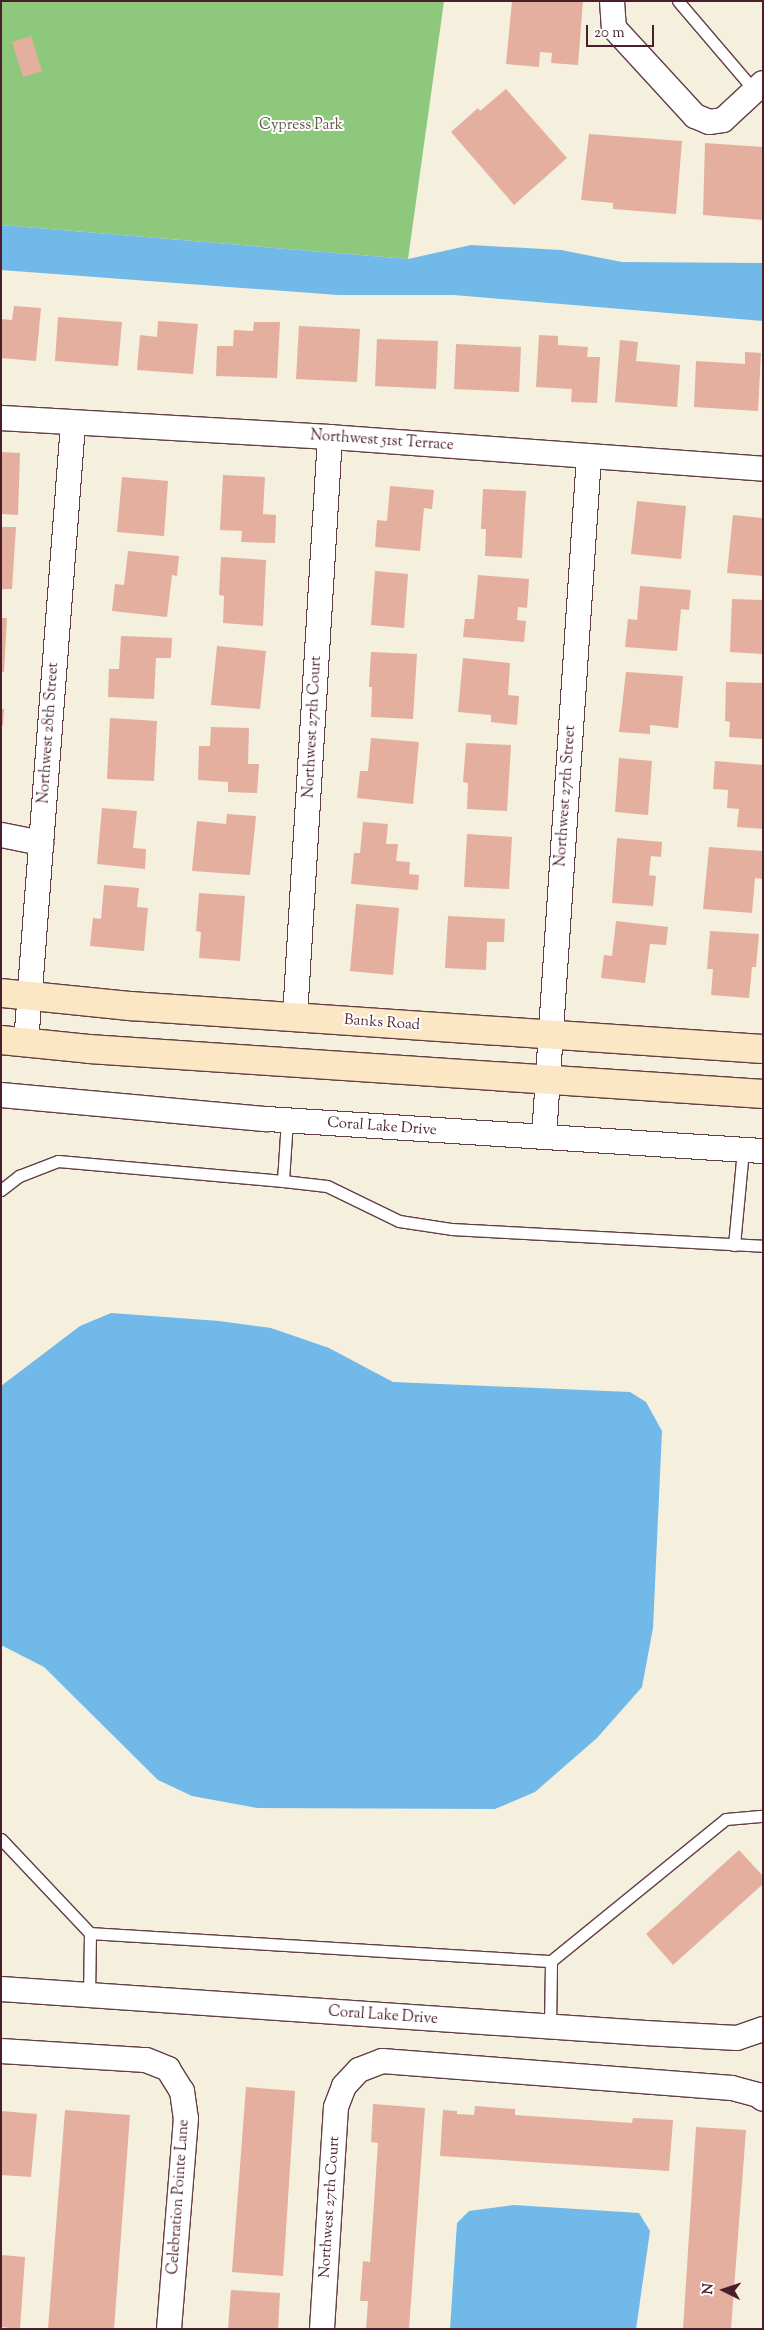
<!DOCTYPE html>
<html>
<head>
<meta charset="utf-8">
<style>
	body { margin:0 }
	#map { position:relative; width:764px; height:2330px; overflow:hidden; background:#f5efdd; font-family:"Sorts Mill Goudy",serif }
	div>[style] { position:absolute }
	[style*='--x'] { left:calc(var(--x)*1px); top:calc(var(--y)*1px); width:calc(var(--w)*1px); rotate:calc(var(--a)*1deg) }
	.green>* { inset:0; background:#8dc87d }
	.water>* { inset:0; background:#71b9e9 }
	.building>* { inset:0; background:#e4af9f }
	.roads { filter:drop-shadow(1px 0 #643e46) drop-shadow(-1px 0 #643e46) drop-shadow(0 1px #643e46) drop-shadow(0 -1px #643e46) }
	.lane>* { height:11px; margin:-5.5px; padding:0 5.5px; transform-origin:5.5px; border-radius:5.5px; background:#fff }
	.street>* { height:24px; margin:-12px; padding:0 12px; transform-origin:12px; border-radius:12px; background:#fff }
	.secondary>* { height:28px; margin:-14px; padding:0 14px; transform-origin:14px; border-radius:14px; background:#fbe7c3 }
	span { translate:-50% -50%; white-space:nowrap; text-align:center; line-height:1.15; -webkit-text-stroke:4px #fff; paint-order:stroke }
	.park-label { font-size:15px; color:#615a48 }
	.street-label { font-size:15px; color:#4a1f2b }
	.frame { position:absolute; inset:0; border:2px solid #4a1f2b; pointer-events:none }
	.north { position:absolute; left:699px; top:2265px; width:50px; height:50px; -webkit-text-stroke:4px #fff; paint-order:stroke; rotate:274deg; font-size:14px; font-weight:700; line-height:20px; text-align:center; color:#4a1f2b }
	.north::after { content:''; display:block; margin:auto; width:18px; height:22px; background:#4a1f2b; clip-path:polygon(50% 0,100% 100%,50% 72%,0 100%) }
	.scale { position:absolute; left:586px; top:25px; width:68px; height:22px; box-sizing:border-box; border:2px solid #4a1f2b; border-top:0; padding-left:6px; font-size:15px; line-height:18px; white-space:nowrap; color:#4a1f2b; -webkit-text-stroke:4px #fff; paint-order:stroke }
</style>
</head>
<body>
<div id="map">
	<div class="green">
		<div style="clip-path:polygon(1px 1px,444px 1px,408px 259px,1px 225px)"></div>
	</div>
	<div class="water">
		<div style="clip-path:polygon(1px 225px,408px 259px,471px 245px,561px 250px,622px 262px,763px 263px,763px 321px,454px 295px,338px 295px,1px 270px)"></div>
		<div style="clip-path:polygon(111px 1313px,219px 1321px,271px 1328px,329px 1348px,393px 1382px,630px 1392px,646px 1402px,662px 1431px,653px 1628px,642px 1687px,597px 1738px,535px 1792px,495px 1809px,257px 1808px,192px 1796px,158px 1780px,44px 1667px,1px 1645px,1px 1386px,80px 1326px)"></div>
		<div style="clip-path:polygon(514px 2205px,639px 2213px,650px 2231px,636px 2329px,450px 2329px,457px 2223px,469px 2211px)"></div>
	</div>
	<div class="building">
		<div style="clip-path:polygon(512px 1px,583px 1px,578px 65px,551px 63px,552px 53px,540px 52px,539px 67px,506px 64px)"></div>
		<div style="clip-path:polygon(31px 36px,42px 71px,23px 77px,12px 42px)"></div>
		<div style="clip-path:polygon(506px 89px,567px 158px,514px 205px,451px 132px,478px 108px,480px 111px)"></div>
		<div style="clip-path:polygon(589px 134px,682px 141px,676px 214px,613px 209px,613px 203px,581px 200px)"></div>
		<div style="clip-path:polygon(705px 143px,763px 147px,763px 220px,703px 215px)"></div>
		<div style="clip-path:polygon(14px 306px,41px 308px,36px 361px,1px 358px,1px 319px,12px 320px)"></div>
		<div style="clip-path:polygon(58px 317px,122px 322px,118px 366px,55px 361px)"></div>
		<div style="clip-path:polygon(158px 321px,198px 324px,193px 374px,137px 370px,140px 335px,157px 337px)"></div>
		<div style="clip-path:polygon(254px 322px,280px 322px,277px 378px,216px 376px,217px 346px,233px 346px,234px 330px,253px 331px)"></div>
		<div style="clip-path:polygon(299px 326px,360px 329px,357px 382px,296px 379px)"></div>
		<div style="clip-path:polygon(539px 335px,558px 336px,558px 345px,588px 347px,587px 357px,600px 357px,597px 403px,571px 402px,572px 389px,536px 387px)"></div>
		<div style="clip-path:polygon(377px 339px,438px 341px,436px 389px,375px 386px)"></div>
		<div style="clip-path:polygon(620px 340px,638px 342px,636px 361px,680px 365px,677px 407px,615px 402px)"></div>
		<div style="clip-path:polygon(456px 344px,521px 347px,519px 392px,454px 389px)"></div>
		<div style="clip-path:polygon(745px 352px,761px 353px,758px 411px,694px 407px,696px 361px,745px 364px)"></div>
		<div style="clip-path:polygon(1px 452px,20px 453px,18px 515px,1px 514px)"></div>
		<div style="clip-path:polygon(223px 475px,265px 477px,263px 514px,276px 515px,275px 543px,241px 542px,242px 531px,220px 530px)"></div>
		<div style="clip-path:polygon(122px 477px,168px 481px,164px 536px,117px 532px)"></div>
		<div style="clip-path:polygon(390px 486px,434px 490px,432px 509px,424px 508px,420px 551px,375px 547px,377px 520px,387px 521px)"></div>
		<div style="clip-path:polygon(483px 489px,526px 491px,522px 558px,485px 556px,486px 529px,481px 529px)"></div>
		<div style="clip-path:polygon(637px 501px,686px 506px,681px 559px,631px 554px)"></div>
		<div style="clip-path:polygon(733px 515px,763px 518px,763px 576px,727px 573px)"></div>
		<div style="clip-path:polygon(1px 527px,16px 527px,12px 589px,1px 589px)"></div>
		<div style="clip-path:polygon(128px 551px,179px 556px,177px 576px,172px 575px,167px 617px,112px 611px,115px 584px,124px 585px)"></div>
		<div style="clip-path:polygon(221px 557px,266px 560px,263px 626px,223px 623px,224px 596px,219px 595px)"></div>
		<div style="clip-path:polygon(375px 571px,408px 574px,404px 628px,371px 625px)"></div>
		<div style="clip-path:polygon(478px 575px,529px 579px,527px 608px,518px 607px,517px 620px,526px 621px,524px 642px,463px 637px,465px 619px,474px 619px)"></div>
		<div style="clip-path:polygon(640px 586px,691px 590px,689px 610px,681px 609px,677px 651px,625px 647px,628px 619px,637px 620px)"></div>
		<div style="clip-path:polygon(732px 599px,763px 600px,763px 654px,730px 652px)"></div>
		<div style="clip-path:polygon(1px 618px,7px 618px,4px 672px,1px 672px)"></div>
		<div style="clip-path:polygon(121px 636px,172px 638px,171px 658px,156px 658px,154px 699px,108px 697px,109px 669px,119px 669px)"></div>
		<div style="clip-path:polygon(217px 646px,266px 651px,260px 709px,211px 705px)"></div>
		<div style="clip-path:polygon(371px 652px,417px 654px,413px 719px,371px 717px,372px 687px,369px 687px)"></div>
		<div style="clip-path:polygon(463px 658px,510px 663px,508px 695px,519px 696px,517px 725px,491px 722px,491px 715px,458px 712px)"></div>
		<div style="clip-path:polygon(626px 672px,683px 676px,678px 728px,650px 725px,650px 734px,619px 732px)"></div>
		<div style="clip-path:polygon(726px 682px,763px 683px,763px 739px,729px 737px,730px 722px,725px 721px)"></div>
		<div style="clip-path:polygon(1px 709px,4px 709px,3px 725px,1px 725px)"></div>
		<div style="clip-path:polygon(110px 718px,157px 721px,154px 781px,107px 779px)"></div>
		<div style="clip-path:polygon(211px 727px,249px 728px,248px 764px,259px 764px,257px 793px,228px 792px,228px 782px,198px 780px,199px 746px,210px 746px)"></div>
		<div style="clip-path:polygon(371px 738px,419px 742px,413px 804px,357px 798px,360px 771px,368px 771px)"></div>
		<div style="clip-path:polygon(466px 743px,511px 745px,507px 811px,467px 809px,468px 783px,463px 782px)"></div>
		<div style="clip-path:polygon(619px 758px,652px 761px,648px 815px,615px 812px)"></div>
		<div style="clip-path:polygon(715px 761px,763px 765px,763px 829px,737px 827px,739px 809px,727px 808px,728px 790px,713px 789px)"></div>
		<div style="clip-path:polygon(102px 808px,137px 811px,133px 848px,146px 849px,145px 869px,97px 864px)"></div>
		<div style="clip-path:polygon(227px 814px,256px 816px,250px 875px,192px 871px,197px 821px,226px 824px)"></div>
		<div style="clip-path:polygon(363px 822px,388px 824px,386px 844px,398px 844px,396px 861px,410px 862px,409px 874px,419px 875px,418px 890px,351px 884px,354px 853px,360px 853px)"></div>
		<div style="clip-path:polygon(467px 834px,512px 837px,509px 889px,464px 887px)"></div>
		<div style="clip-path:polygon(617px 838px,662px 842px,661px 857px,651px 856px,649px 875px,656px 876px,653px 906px,612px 903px)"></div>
		<div style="clip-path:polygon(709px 847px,763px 851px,763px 879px,755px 878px,752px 913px,703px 909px)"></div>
		<div style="clip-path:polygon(104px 885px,139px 888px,137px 907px,148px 908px,144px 951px,90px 946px,93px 918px,101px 919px)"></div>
		<div style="clip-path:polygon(199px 893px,245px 896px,240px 961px,199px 958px,201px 932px,196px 931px)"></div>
		<div style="clip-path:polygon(356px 904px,399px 908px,393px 975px,350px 971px)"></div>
		<div style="clip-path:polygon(448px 916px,505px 919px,504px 942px,487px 942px,486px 970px,445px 968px)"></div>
		<div style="clip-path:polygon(616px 921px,668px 927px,666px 945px,650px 944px,645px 983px,601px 978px,604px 955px,612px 956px)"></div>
		<div style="clip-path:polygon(710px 931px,759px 934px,756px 967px,752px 967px,749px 998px,711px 995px,713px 969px,707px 969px)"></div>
		<div style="clip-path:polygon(739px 1850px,763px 1876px,763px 1884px,673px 1965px,646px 1934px)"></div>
		<div style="clip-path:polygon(246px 2087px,295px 2091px,283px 2276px,232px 2272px)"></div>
		<div style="clip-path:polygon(373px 2104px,425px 2108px,409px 2329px,366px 2329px,368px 2301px,360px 2301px,363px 2261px,370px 2262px,378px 2143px,371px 2142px)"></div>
		<div style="clip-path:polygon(475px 2106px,515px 2109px,515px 2115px,632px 2123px,633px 2118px,673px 2120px,669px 2171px,440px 2156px,443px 2110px,457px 2111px,457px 2114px,474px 2115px)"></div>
		<div style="clip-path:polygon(65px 2110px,130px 2115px,114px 2329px,48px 2329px)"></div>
		<div style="clip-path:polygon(1px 2111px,37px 2114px,31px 2177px,1px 2175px)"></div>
		<div style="clip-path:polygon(696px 2127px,746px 2130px,731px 2329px,683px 2329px)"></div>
		<div style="clip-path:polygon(1px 2255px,25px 2257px,20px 2329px,1px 2327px)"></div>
		<div style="clip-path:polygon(231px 2290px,280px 2293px,278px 2329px,228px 2329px)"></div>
	</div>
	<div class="roads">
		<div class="lane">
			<div style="--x:678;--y:1;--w:118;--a:49.5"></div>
			<div style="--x:287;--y:1120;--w:61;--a:93.8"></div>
			<div style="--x:283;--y:1181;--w:44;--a:6.5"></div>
			<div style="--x:327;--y:1186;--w:80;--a:25.9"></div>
			<div style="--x:399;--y:1221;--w:54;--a:8.6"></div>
			<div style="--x:452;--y:1229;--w:311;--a:3.1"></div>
			<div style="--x:1;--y:1190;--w:23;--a:-38"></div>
			<div style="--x:19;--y:1176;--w:42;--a:-21"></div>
			<div style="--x:58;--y:1161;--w:226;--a:5.1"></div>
			<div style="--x:734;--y:1245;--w:95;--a:-84.6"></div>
			<div style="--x:1;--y:1839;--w:129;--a:46.6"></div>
			<div style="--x:90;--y:1933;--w:63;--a:90.9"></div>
			<div style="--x:90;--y:1933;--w:462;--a:3.5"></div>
			<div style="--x:551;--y:1961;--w:225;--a:-39.1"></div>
			<div style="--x:726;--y:1819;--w:37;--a:-5"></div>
			<div style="--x:550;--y:2027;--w:66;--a:-89.1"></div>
		</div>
		<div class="street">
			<div style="--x:612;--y:1;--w:27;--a:86"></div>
			<div style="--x:614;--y:28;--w:120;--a:47.4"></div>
			<div style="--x:695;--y:116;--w:15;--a:23"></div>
			<div style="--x:709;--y:122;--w:14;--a:-8"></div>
			<div style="--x:723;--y:120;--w:54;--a:-42.8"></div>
			<div style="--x:1;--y:418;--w:330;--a:3.3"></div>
			<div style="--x:330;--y:437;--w:434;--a:4.2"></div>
			<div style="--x:1;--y:835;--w:41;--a:11.3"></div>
			<div style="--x:295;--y:1017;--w:581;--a:-86.55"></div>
			<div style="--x:26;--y:1043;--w:622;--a:-85.66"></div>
			<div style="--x:1;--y:1095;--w:267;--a:5.2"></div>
			<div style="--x:267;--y:1119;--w:497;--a:3.7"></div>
			<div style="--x:544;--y:1137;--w:682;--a:-86.22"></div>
			<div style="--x:1;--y:1989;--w:646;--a:3.91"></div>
			<div style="--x:645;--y:2033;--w:92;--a:3.1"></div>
			<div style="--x:737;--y:2038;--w:28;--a:-19"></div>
			<div style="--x:1;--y:2051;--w:145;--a:3.6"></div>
			<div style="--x:146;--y:2060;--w:24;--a:22"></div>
			<div style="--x:168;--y:2069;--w:26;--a:58"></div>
			<div style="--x:182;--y:2091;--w:27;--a:82"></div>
			<div style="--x:186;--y:2118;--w:212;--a:94.6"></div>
			<div style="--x:322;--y:2329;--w:222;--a:-86.4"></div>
			<div style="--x:336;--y:2107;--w:22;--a:-69"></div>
			<div style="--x:344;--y:2086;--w:22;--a:-47"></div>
			<div style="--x:359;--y:2070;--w:25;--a:-21"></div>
			<div style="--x:382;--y:2061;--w:351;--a:4.4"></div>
			<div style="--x:732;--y:2088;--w:27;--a:15"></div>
			<div style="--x:758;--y:2095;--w:6;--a:39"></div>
		</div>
		<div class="secondary">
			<div style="--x:1;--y:993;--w:130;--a:5.8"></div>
			<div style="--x:130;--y:1006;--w:634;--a:3.89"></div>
			<div style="--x:1;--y:1040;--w:88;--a:5.8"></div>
			<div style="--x:89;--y:1049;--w:676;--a:3.82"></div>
		</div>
	</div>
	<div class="park-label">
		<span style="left:301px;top:126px">Cypress Park</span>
	</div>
	<div class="street-label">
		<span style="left:382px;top:441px;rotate:4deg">Northwest 51st Terrace</span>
		<span style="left:313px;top:727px;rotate:-87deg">Northwest 27th Court</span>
		<span style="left:49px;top:733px;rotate:-86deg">Northwest 28th Street</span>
		<span style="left:566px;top:796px;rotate:-86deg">Northwest 27th Street</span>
		<span style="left:382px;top:1023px;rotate:4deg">Banks Road</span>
		<span style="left:382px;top:1127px;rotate:4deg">Coral Lake Drive</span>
		<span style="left:383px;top:2016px;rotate:4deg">Coral Lake Drive</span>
		<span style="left:179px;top:2197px;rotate:-86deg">Celebration Pointe Lane</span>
		<span style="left:330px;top:2207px;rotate:-86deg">Northwest 27th Court</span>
	</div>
	<div class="frame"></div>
	<div class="north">N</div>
	<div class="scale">20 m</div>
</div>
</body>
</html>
